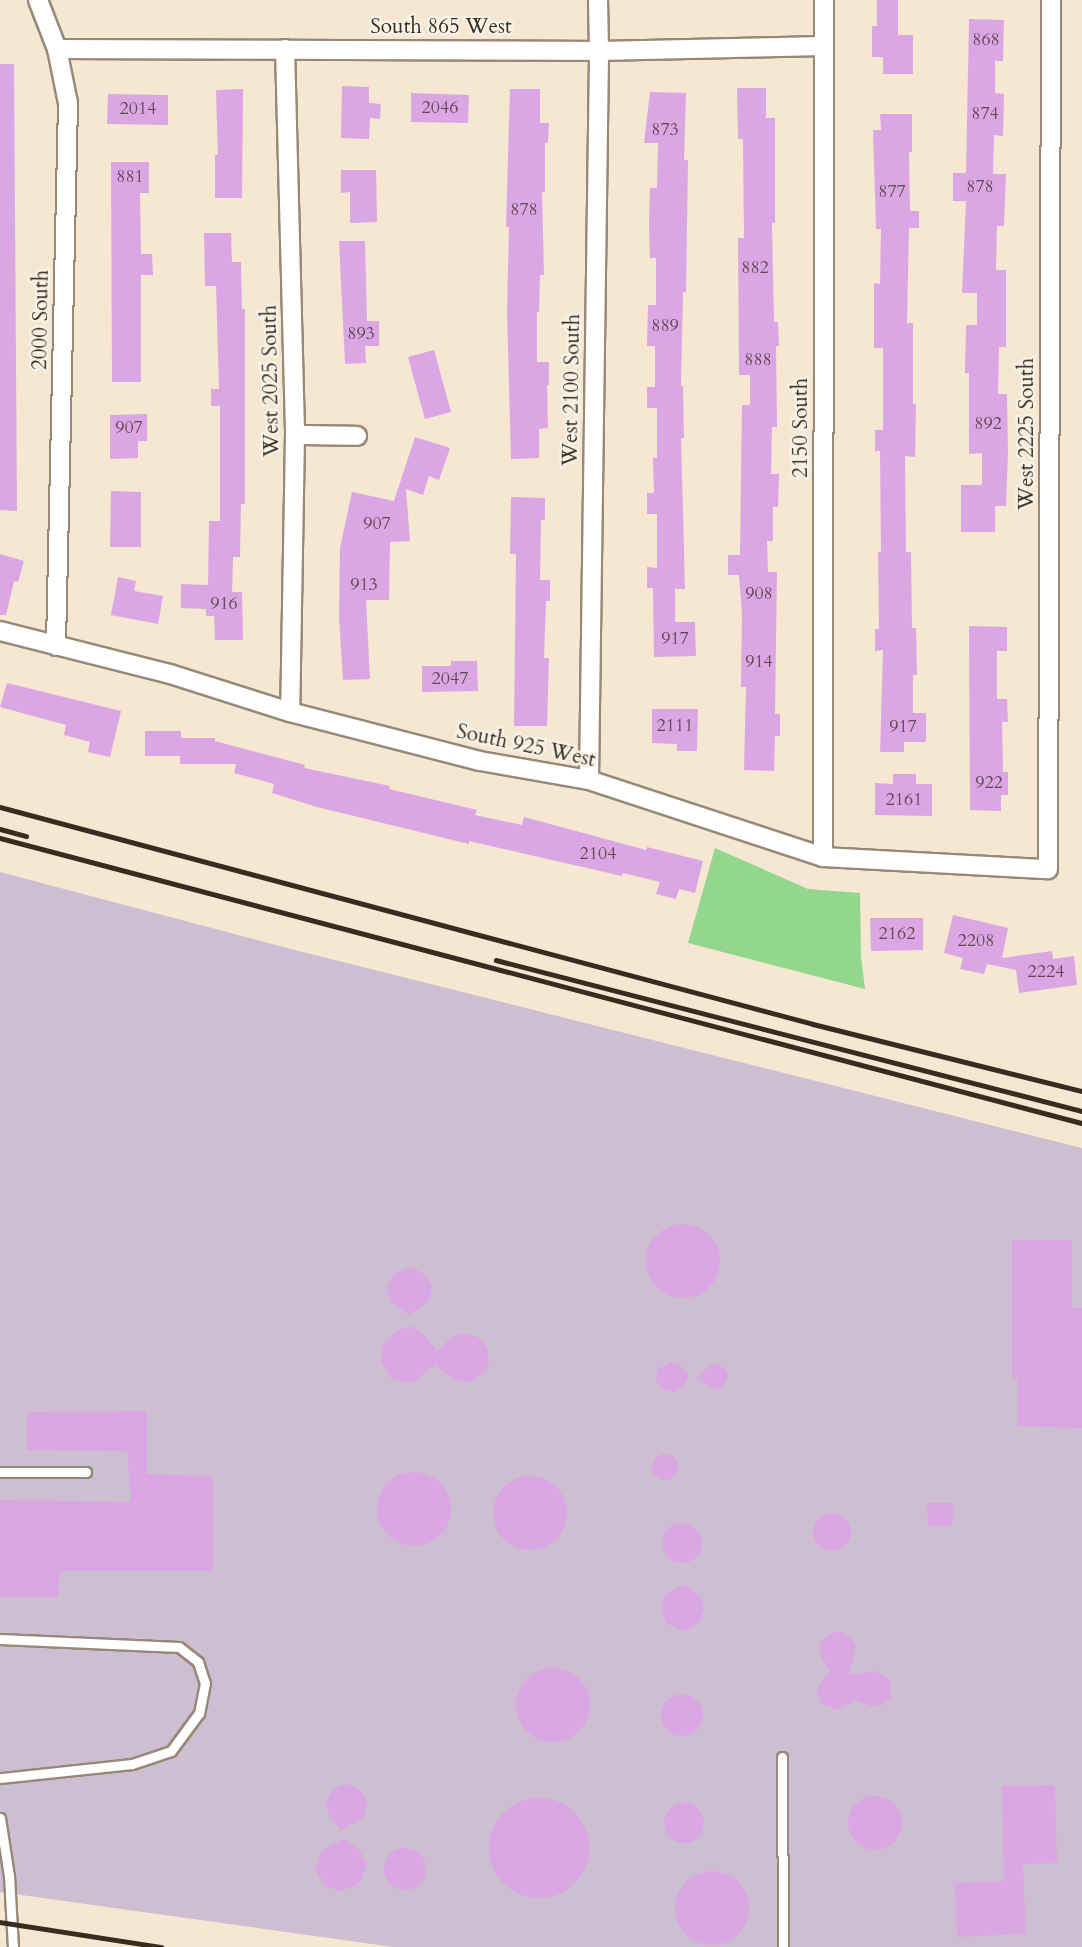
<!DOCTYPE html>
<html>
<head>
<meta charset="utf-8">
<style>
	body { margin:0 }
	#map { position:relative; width:1082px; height:1947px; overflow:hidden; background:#f5e7d1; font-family:Cardo,serif }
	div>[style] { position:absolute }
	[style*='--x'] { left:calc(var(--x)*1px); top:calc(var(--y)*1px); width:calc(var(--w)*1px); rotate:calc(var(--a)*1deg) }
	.industrial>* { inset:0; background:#cebed1 }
	.green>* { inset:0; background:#93d68e }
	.building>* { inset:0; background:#dba6e4 }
	.round { border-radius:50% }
	.roads { filter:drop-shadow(2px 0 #988878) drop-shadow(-2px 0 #988878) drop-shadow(0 2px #988878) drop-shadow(0 -2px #988878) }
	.service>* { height:9px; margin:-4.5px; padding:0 4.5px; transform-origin:4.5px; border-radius:4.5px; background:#fff }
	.minor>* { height:18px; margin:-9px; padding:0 9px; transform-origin:9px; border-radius:9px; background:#fff }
	.rail>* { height:4.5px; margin:-2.25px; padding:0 2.25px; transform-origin:2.25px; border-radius:2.25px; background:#3b2a1e }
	span { translate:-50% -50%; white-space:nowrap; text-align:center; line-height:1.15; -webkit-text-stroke:5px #f7f3e8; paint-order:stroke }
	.number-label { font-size:18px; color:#634950 }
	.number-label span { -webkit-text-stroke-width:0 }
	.street-label { font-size:21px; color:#3b2a1e }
</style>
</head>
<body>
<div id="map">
	<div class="industrial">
		<div style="clip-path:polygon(0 872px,287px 948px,1082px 1148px,1082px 1947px,393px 1947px,0 1892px)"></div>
	</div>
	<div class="green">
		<div style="clip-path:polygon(715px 848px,808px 889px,860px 893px,861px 956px,865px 989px,688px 943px)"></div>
	</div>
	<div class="building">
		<div style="clip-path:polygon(877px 0,898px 0,898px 35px,913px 35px,913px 74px,883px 74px,883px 57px,872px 57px,872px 26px,877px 26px)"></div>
		<div style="clip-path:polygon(969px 19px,1004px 20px,1003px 61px,995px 61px,995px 93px,1004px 94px,1003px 136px,994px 135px,993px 174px,1006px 174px,1004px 226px,997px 226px,996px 270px,1006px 270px,1006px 347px,999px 347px,998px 394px,1007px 394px,1008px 453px,1006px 506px,995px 506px,995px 532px,961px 532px,961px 485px,982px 485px,982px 453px,969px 454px,969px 373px,965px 373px,966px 325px,977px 325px,977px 293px,962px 293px,966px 201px,953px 201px,953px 173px,966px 173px)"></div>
		<div style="clip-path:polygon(0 64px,14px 64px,17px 511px,0 510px)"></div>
		<div style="clip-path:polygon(342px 86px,369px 87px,369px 103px,381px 104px,380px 119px,370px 118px,369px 139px,341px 138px)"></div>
		<div style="clip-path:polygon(737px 88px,766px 88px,766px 118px,775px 118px,775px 223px,772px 223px,774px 322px,778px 322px,779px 346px,776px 346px,777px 427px,772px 427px,771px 474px,779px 474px,778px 507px,773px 507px,773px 541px,767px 541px,768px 572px,777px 572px,775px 714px,780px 714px,780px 736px,775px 736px,774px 771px,744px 770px,746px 687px,741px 687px,742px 614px,739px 575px,728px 575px,728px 555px,740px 555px,742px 405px,750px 405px,750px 375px,739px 375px,738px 238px,744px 238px,743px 139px,738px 139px)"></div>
		<div style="clip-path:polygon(243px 89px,242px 198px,215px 198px,215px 155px,218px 155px,216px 90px)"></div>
		<div style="clip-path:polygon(510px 89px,540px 89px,540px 123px,549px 123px,548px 143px,545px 143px,545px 192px,542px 192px,544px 275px,540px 275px,539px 312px,537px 312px,537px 362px,549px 362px,549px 385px,547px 385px,548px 428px,539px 429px,539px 458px,511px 459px,507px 311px,509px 227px,506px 227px)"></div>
		<div style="clip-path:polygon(650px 92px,686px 93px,684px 160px,688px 160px,686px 292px,683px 292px,681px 386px,683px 386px,684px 438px,681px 438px,685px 589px,675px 589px,675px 622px,695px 622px,696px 656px,654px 657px,653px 588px,647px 588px,647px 567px,657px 568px,657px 514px,647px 514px,647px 493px,654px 493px,653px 458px,657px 458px,657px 408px,647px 408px,647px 387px,655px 387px,655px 346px,647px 346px,648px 305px,656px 305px,656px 258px,650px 258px,649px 225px,650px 188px,657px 188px,658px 143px,644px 143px)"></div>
		<div style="clip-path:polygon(411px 93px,469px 95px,468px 123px,411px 122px)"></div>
		<div style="clip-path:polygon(108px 94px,168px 95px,168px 125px,107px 124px)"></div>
		<div style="clip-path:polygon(880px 114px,912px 114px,912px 152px,909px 152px,910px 211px,919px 211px,919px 228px,909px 228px,907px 323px,913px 323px,913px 404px,916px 404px,915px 457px,905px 456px,906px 552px,911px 552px,912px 628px,916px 628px,917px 675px,913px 675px,913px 713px,926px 713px,926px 742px,904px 742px,904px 752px,880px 752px,883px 650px,875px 651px,875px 629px,879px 629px,878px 552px,881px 552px,880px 451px,875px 451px,875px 430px,883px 430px,883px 348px,874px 348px,874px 283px,880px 284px,881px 229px,876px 229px,873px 130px,881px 130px)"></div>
		<div style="clip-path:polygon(111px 162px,149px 162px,149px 193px,140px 193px,141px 254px,152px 254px,153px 275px,141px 275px,141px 382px,112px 382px)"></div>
		<div style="clip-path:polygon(341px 170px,376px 170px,377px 222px,350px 223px,350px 192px,341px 193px)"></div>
		<div style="clip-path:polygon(204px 233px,231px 233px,232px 262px,241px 262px,242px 309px,245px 309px,245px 504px,241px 504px,240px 557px,233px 557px,232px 592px,242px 592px,243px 640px,215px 640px,214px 616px,206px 616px,206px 609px,181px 608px,181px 584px,208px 585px,209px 521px,220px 521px,220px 406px,211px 406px,211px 389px,219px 389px,216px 286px,205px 286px)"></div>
		<div style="clip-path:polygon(339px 241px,365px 241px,367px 321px,379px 321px,379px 346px,365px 346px,366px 363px,345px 364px)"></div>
		<div style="clip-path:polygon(434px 350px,451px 412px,425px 419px,408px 357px)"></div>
		<div style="clip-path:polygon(147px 414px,147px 441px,138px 441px,138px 458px,110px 459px,110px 415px)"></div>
		<div style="clip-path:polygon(415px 437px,450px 448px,439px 480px,429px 476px,423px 495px,406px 489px,410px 541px,390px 542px,389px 600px,366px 600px,370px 679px,343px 680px,339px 617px,340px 548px,352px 492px,394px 501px)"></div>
		<div style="clip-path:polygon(111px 491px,141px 492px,141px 547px,110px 547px)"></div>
		<div style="clip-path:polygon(511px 497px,545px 498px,545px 520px,541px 520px,540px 580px,550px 580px,550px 601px,546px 601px,544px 658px,549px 658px,547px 726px,514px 726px,516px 554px,510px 554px)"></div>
		<div style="clip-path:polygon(0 554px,24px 561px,18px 582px,14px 581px,6px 615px,0 615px)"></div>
		<div style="clip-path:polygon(118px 577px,136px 581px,134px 591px,163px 596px,158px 624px,111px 615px)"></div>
		<div style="clip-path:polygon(969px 626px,1007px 627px,1007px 651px,997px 651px,997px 699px,1007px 699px,1008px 722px,1002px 722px,1003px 772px,1008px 772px,1008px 795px,1001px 795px,1001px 811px,970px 810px)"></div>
		<div style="clip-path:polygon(451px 661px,477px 661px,478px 691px,422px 692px,422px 666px,451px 666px)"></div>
		<div style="clip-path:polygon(7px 683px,121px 711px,110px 757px,88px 752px,90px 742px,64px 735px,66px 725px,0 707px)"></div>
		<div style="clip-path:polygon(652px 709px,698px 709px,697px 751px,677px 751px,677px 744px,652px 743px)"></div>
		<div style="clip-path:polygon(145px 731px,181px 731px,181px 738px,215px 738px,215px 741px,305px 765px,304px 768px,390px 786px,389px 789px,477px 810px,475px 815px,522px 825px,524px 817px,646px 850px,647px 847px,703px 861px,695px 893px,679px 889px,676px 899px,656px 894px,660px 882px,623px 873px,622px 876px,469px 841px,469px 844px,317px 807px,272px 793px,274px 784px,234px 773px,236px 764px,180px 764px,180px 756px,145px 756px)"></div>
		<div style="clip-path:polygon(893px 774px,916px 774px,916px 784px,932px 784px,932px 816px,875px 815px,875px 783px,893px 784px)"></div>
		<div style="clip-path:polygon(953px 915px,1008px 928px,1002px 958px,1052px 951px,1053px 959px,1074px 956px,1077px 985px,1019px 993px,1016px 970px,987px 964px,984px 974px,960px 969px,963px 958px,944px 953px)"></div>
		<div style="clip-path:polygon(870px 918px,923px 918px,923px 950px,871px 951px)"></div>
		<div class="round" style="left:646px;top:1224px;width:74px;height:74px"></div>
		<div style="clip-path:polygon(1012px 1240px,1072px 1240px,1072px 1308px,1082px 1308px,1082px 1428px,1018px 1426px,1018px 1378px,1012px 1378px)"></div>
		<div style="clip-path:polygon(406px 1268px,413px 1268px,426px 1275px,432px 1288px,428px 1302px,409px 1315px,390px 1302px,387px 1288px,393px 1275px)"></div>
		<div style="clip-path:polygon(410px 1326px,425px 1336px,437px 1351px,452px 1337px,460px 1334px,477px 1336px,487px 1348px,489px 1363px,486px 1370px,475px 1380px,467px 1382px,452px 1379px,435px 1364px,416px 1381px,407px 1383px,390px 1377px,381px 1362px,382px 1346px,393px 1333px)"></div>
		<div style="clip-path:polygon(670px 1362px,679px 1364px,689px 1375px,682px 1387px,674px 1392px,661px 1388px,656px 1380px,657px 1370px)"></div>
		<div style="clip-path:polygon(717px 1364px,724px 1368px,728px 1376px,723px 1387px,716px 1389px,708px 1387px,697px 1377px,709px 1366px)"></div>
		<div style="clip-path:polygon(147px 1411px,147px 1474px,213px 1476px,213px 1571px,60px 1571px,58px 1597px,0 1597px,0 1500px,131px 1502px,127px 1451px,27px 1450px,27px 1412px)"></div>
		<div class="round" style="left:652px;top:1454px;width:26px;height:26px"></div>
		<div class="round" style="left:377px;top:1472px;width:74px;height:74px"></div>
		<div class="round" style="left:493px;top:1476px;width:74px;height:74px"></div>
		<div style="clip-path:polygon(927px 1503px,954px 1503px,952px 1526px,928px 1526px)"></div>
		<div class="round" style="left:813px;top:1513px;width:38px;height:38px"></div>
		<div class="round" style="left:662px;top:1523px;width:40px;height:40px"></div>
		<div style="clip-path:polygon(683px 1584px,700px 1596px,704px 1609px,699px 1623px,686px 1630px,679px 1630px,666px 1623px,661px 1609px,664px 1596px)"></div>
		<div style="clip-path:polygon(839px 1631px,850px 1636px,856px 1646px,849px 1675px,875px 1671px,890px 1680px,891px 1697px,882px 1705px,871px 1706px,856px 1700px,838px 1710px,822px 1704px,817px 1692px,818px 1686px,830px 1672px,821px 1656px,820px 1644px,827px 1635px)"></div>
		<div class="round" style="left:516px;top:1668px;width:74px;height:74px"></div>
		<div class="round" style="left:661px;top:1694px;width:42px;height:42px"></div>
		<div style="clip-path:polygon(345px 1784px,358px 1788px,366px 1798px,367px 1805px,363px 1818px,341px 1830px,329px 1815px,326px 1802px,332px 1790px)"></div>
		<div style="clip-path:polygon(1055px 1785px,1057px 1863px,1023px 1864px,1026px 1934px,957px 1937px,955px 1883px,1004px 1881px,1002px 1786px)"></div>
		<div class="round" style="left:848px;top:1796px;width:54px;height:54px"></div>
		<div class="round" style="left:489px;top:1798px;width:100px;height:100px"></div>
		<div class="round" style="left:664px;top:1803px;width:40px;height:40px"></div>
		<div style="clip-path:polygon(345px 1839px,359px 1850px,367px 1864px,361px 1880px,355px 1886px,340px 1891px,325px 1886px,317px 1872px,316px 1865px,322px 1850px)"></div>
		<div class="round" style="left:384px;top:1848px;width:42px;height:42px"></div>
		<div class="round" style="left:675px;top:1871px;width:74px;height:74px"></div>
	</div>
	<div class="roads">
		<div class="service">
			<div style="--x:0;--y:1472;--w:86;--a:0"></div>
			<div style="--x:0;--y:1639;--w:179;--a:2.6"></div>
			<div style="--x:179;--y:1647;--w:24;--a:38"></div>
			<div style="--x:198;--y:1662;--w:22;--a:72"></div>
			<div style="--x:205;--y:1683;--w:31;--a:101"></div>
			<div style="--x:199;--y:1713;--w:47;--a:126.4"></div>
			<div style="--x:171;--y:1751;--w:41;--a:161.6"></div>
			<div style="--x:132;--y:1764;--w:133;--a:173.9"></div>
			<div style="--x:782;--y:1757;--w:190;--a:89.7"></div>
			<div style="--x:0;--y:1818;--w:59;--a:81.2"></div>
			<div style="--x:9;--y:1876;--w:71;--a:86.8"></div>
		</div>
		<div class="minor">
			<div style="--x:38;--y:0;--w:53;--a:68.8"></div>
			<div style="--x:57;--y:49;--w:55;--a:78.5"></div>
			<div style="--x:68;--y:103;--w:543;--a:91.27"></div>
			<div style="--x:57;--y:49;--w:542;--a:0.21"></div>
			<div style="--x:599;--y:51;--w:225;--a:-1.3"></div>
			<div style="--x:285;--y:49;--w:386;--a:88.5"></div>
			<div style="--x:295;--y:435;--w:277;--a:91"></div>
			<div style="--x:295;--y:435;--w:62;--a:0.9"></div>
			<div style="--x:0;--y:631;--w:175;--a:14.2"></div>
			<div style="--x:170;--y:674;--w:126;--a:17.6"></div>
			<div style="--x:290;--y:712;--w:196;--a:14.5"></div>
			<div style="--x:480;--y:761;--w:111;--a:9.9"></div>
			<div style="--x:589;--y:780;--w:246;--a:18.2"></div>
			<div style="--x:823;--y:857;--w:225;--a:3.1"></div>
			<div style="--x:1048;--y:869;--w:869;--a:-89.8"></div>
			<div style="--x:589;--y:780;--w:729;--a:-89.21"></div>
			<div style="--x:599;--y:51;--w:51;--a:-91.1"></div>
			<div style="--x:823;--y:857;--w:857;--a:-89.93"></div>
		</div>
	</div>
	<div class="rail">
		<div style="--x:0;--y:807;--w:841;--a:14.94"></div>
		<div style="--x:813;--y:1024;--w:277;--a:14"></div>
		<div style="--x:0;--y:829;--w:27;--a:15"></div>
		<div style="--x:0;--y:838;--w:1119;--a:14.76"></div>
		<div style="--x:496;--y:960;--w:605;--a:14.45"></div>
		<div style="--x:0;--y:1922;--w:163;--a:8.8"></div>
	</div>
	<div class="number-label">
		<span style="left:986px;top:40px">868</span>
		<span style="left:440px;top:108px">2046</span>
		<span style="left:138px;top:109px">2014</span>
		<span style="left:985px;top:114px">874</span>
		<span style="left:665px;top:130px">873</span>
		<span style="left:130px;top:177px">881</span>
		<span style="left:980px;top:187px">878</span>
		<span style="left:892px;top:192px">877</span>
		<span style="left:524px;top:210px">878</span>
		<span style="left:755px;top:268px">882</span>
		<span style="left:665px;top:326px">889</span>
		<span style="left:361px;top:334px">893</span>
		<span style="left:758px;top:360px">888</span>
		<span style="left:988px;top:424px">892</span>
		<span style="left:129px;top:428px">907</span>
		<span style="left:377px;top:524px">907</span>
		<span style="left:364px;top:585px">913</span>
		<span style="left:759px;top:594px">908</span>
		<span style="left:224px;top:604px">916</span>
		<span style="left:675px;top:639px">917</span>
		<span style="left:759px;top:662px">914</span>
		<span style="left:450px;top:679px">2047</span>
		<span style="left:675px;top:726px">2111</span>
		<span style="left:903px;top:727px">917</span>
		<span style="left:989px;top:783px">922</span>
		<span style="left:904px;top:800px">2161</span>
		<span style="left:598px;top:854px">2104</span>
		<span style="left:897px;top:934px">2162</span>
		<span style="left:976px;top:941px">2208</span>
		<span style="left:1046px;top:972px">2224</span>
	</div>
	<div class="street-label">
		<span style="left:441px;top:27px">South 865 West</span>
		<span style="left:41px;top:320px;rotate:-89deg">2000 South</span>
		<span style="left:271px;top:381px;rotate:-91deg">West 2025 South</span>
		<span style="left:572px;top:390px;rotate:-89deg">West 2100 South</span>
		<span style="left:801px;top:428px;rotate:-90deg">2150 South</span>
		<span style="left:1027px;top:434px;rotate:-90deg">West 2225 South</span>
		<span style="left:526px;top:746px;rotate:12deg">South 925 West</span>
	</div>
</div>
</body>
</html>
